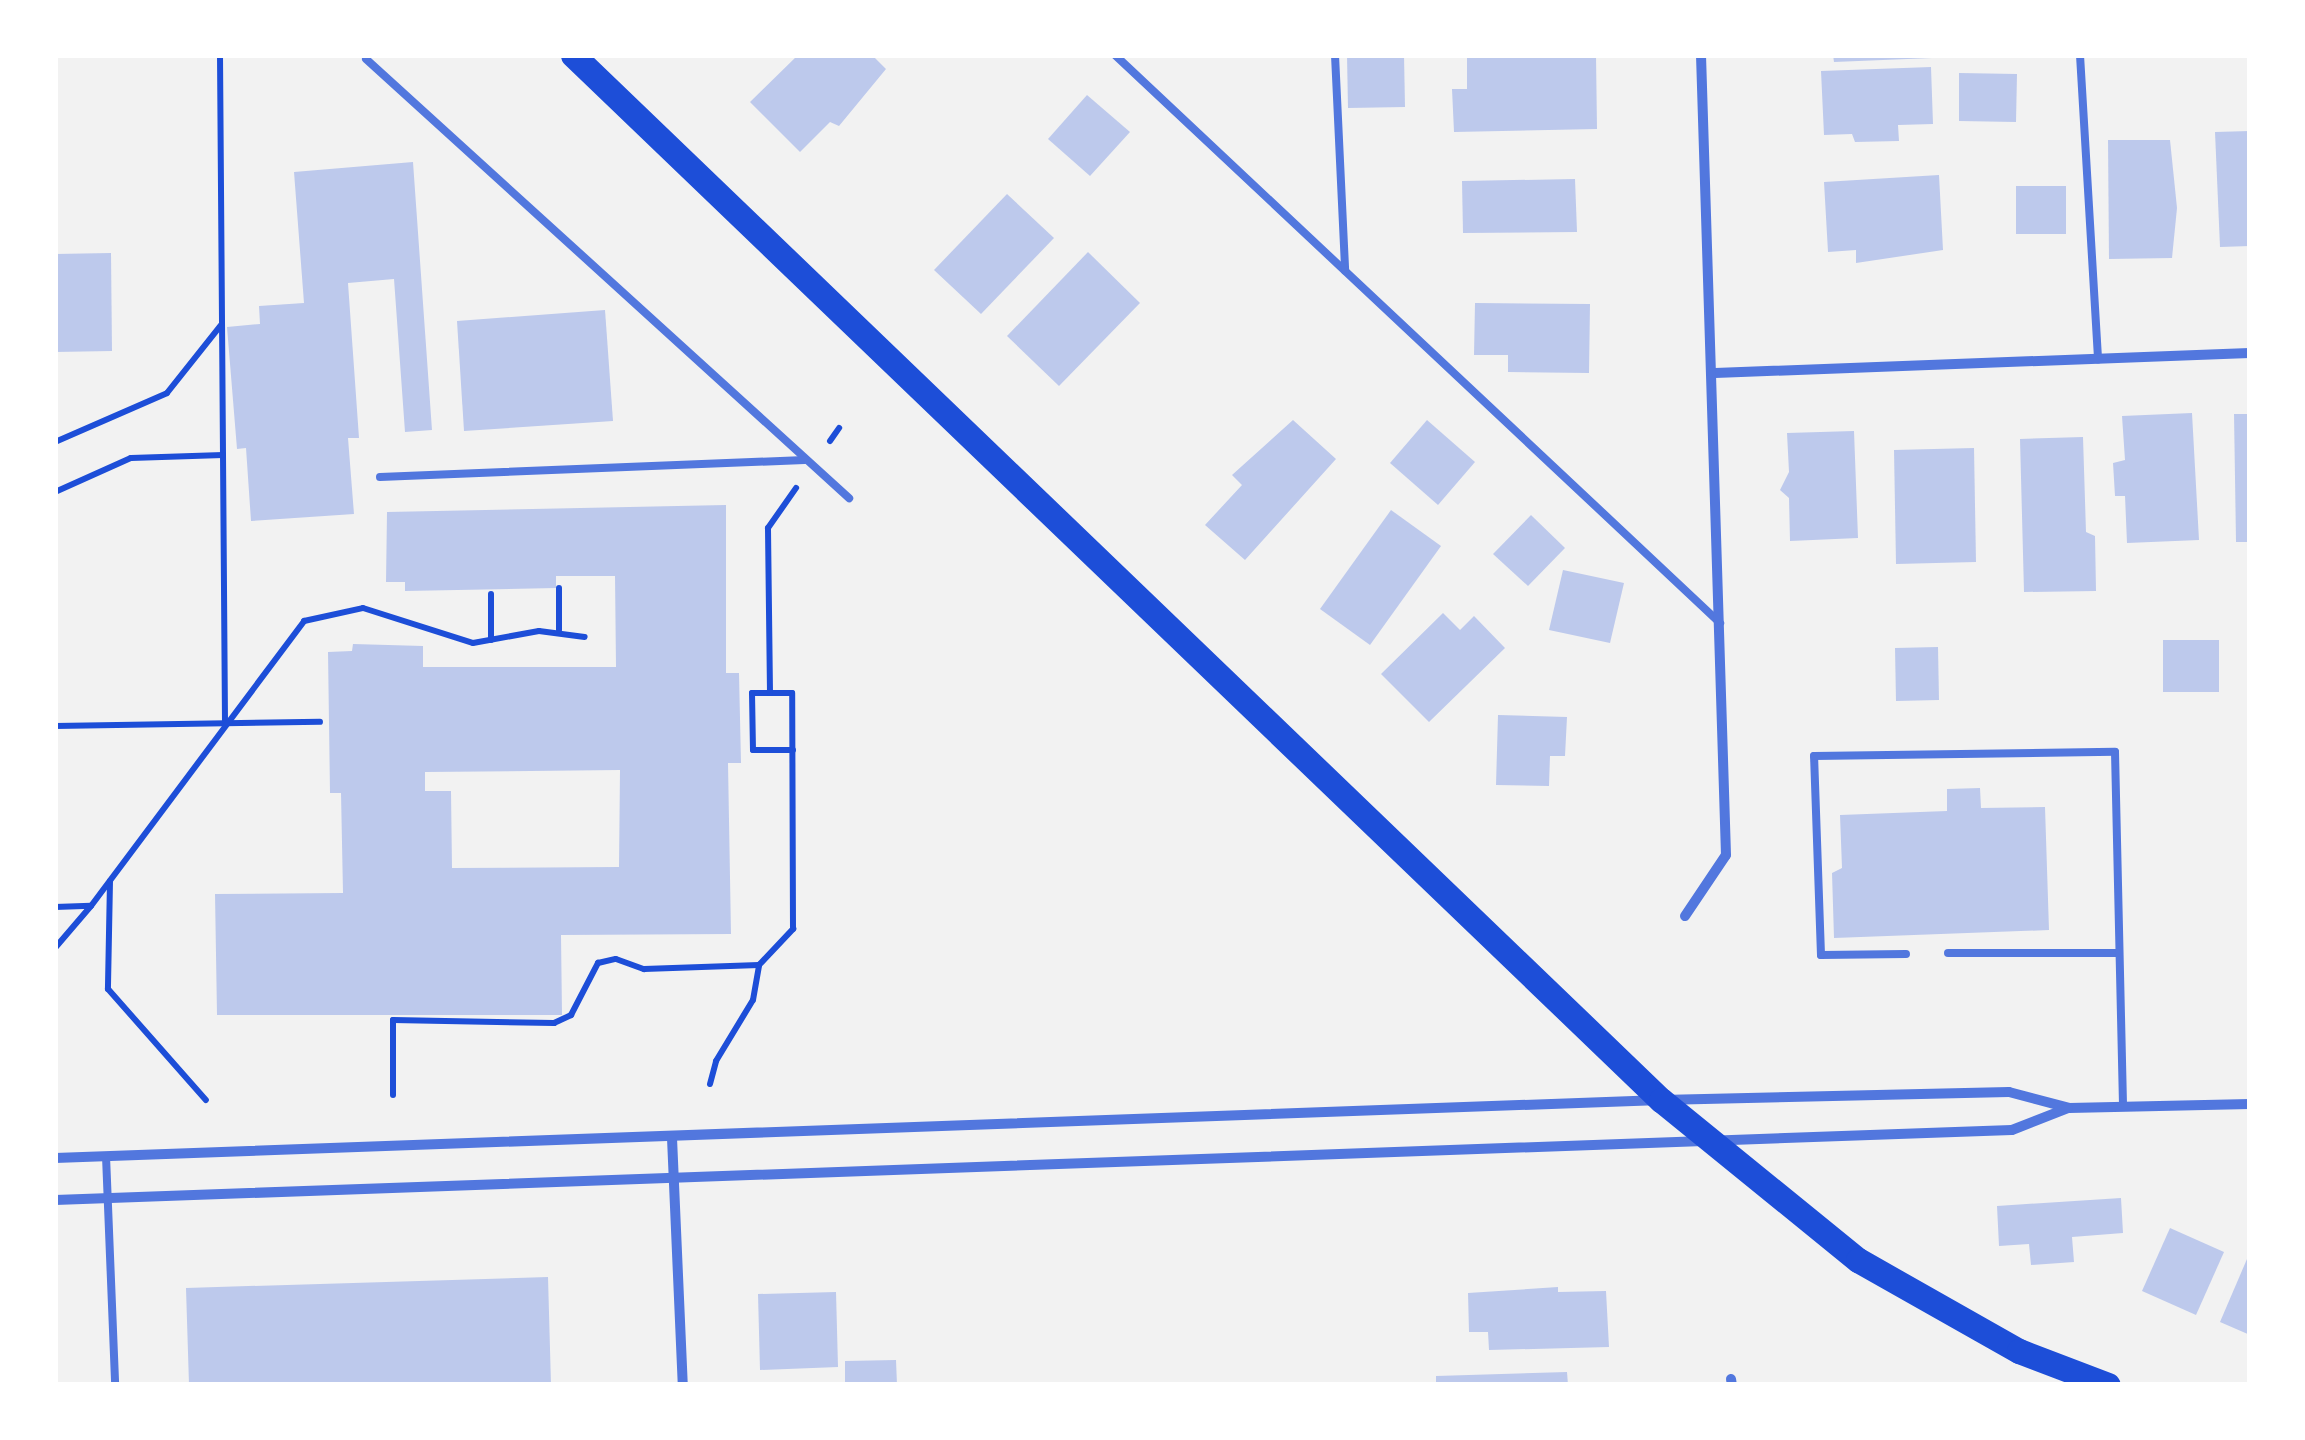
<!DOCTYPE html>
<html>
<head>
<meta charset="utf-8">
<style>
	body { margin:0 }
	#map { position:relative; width:2305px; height:1440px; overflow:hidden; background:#f2f2f2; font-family:"Zilla Slab",serif }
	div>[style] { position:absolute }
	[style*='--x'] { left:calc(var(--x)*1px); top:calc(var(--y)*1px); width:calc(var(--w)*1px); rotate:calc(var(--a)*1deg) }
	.building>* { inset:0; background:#bdc9ec }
	.path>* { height:6px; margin:-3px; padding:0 3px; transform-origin:3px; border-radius:3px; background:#1d4ed8 }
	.service>* { height:8px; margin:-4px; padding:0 4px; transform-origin:4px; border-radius:4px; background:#5277de }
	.minor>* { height:10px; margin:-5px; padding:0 5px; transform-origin:5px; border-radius:5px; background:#5277de }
	.primary>* { height:25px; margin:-12.5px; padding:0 12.5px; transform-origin:12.5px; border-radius:12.5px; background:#1d4ed8 }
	span { translate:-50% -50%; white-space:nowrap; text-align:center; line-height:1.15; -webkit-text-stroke:9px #fff; paint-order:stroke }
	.frame { position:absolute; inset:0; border:58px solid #fff; pointer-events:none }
</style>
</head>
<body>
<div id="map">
	<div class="building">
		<div style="clip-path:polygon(798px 55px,872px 55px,886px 69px,839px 126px,830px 122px,800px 152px,750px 102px)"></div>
		<div style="clip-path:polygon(1347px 55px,1404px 55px,1405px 107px,1348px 108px)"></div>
		<div style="clip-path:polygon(1467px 55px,1596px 55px,1597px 129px,1454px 132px,1452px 89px,1467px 89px)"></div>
		<div style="clip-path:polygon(1833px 55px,1932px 55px,1932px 58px,1834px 62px)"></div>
		<div style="clip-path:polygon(1931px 67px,1933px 124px,1898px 125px,1899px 141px,1855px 142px,1852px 134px,1824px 135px,1821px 71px)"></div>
		<div style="clip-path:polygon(1959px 73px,2017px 74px,2016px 122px,1959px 121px)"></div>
		<div style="clip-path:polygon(1087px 95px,1130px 132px,1090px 176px,1048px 139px)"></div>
		<div style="clip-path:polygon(2250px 131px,2250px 246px,2220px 247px,2215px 132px)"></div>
		<div style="clip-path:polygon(2108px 140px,2170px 140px,2177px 208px,2172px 258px,2109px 259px)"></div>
		<div style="clip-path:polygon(413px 162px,432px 430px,405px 432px,394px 279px,348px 283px,359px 438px,348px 438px,354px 514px,251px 521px,246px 448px,237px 449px,227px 327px,260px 324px,259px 306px,304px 303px,294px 172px)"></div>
		<div style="clip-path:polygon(1939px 175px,1943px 250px,1856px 263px,1856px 250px,1828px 252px,1824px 182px)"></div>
		<div style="clip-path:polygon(1575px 179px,1577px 232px,1463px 233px,1462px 181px)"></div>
		<div style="clip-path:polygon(2016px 186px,2066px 186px,2066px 234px,2016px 234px)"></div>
		<div style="clip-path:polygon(1007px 194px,1054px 238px,981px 314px,934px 270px)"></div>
		<div style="clip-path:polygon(1088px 252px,1140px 303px,1059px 386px,1007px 336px)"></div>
		<div style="clip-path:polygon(111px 253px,112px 351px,55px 352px,55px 254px)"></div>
		<div style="clip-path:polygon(1475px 303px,1590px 304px,1589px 373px,1508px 372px,1508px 355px,1474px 355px)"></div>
		<div style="clip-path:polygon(605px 310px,613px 421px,464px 431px,457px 321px)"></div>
		<div style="clip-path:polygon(2192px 413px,2199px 540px,2127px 543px,2125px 496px,2115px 496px,2113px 463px,2125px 460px,2122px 416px)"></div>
		<div style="clip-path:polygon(2234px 414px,2250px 414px,2250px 542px,2236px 542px)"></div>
		<div style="clip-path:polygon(1293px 420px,1336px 459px,1245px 560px,1205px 525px,1242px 485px,1232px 475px)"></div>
		<div style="clip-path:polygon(1427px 420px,1475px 462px,1438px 505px,1390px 463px)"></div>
		<div style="clip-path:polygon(1854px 431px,1858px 538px,1790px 541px,1789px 498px,1780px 490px,1789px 472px,1787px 433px)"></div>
		<div style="clip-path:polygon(2083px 437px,2086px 532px,2095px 536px,2096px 591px,2024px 592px,2020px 439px)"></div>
		<div style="clip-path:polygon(1974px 448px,1976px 562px,1896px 564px,1894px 450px)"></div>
		<div style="clip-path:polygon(evenodd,726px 505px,726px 673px,739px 673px,741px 763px,728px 763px,731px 934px,561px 935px,562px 1015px,217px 1015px,215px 894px,343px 893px,341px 793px,330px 793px,328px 652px,352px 651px,353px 644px,423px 646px,423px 667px,616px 667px,615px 576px,556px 576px,556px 588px,405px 591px,405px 582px,386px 582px,387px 512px,726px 505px,620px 770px,619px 867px,452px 868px,451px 791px,425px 791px,425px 772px,620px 770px)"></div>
		<div style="clip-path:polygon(1391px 510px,1441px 546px,1370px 645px,1320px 609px)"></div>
		<div style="clip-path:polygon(1531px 515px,1565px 548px,1528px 586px,1493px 554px)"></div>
		<div style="clip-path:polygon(1563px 570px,1624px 583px,1610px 643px,1549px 630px)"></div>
		<div style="clip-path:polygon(1443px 613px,1460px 630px,1474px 616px,1505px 648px,1429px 722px,1381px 674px)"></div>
		<div style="clip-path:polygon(2163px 640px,2219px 640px,2219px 692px,2163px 692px)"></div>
		<div style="clip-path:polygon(1938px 647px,1939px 700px,1896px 701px,1895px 648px)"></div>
		<div style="clip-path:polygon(1498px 715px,1567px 717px,1565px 756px,1550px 756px,1549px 786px,1496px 785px)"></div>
		<div style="clip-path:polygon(1980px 788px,1981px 808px,2045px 807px,2049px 930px,1834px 938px,1832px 873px,1842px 868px,1840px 815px,1947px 811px,1947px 789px)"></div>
		<div style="clip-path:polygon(2121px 1198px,2123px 1233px,2072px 1237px,2074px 1262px,2031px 1265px,2029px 1244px,1999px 1246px,1997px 1206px)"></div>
		<div style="clip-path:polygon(2170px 1228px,2224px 1252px,2196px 1315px,2142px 1291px)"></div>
		<div style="clip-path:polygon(2250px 1252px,2250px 1335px,2220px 1322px)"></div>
		<div style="clip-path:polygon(548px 1277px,551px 1385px,189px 1385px,186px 1288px)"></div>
		<div style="clip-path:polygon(1558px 1287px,1558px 1292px,1606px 1291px,1609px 1347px,1489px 1350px,1488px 1332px,1469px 1332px,1468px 1293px)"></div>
		<div style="clip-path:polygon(836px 1292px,838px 1367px,760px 1370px,758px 1294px)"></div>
		<div style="clip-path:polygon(896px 1360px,897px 1385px,845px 1385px,845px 1361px)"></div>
		<div style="clip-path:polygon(1567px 1372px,1568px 1385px,1436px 1385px,1436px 1376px)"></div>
	</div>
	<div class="path">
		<div style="--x:220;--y:55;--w:667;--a:89.57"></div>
		<div style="--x:830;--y:441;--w:16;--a:-55"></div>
		<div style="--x:55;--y:442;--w:122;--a:-23.6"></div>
		<div style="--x:167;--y:393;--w:87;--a:-51.5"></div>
		<div style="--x:55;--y:492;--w:83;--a:-24.1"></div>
		<div style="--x:131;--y:458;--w:92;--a:-1.9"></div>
		<div style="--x:559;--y:588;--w:42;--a:90"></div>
		<div style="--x:491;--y:594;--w:46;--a:90"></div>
		<div style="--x:770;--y:693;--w:18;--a:180"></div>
		<div style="--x:752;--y:693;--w:57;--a:89"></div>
		<div style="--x:753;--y:750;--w:40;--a:0"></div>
		<div style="--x:55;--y:726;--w:265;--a:-0.9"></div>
		<div style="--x:110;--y:881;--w:108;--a:91.1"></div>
		<div style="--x:108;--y:989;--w:148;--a:48.6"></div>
		<div style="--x:55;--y:907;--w:36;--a:-2"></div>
		<div style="--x:91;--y:906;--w:356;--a:-53.2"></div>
		<div style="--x:304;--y:621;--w:60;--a:-12.4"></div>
		<div style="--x:363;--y:608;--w:115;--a:17.7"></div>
		<div style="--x:473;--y:643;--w:67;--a:-10.3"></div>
		<div style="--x:539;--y:631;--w:46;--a:7.4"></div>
		<div style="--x:55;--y:948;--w:54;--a:-49.5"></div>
		<div style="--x:710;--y:1084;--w:24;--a:-75"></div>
		<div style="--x:716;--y:1061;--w:71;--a:-58.8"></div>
		<div style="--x:753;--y:1000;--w:36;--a:-80"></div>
		<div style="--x:759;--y:965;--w:50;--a:-46.6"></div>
		<div style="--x:793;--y:929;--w:236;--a:-90.2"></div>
		<div style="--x:792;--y:693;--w:22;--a:180"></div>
		<div style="--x:770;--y:693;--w:165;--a:-90.7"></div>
		<div style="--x:768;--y:528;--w:49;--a:-55"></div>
		<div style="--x:393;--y:1095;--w:75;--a:-90"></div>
		<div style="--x:393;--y:1020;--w:161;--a:1.1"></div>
		<div style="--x:554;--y:1023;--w:19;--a:-25"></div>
		<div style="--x:571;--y:1015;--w:59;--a:-62.6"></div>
		<div style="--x:598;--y:963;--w:18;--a:-13"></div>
		<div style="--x:616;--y:959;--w:30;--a:20"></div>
		<div style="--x:644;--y:969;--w:115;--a:-2"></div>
	</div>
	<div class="service">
		<div style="--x:1115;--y:55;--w:830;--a:43.19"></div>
		<div style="--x:1335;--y:55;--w:216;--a:87.3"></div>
		<div style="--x:2080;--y:55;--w:305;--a:86.6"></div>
		<div style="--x:366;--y:59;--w:653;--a:42.27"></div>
		<div style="--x:380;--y:477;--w:425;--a:-2.3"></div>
		<div style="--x:1948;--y:953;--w:171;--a:0"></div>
		<div style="--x:1906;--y:954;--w:85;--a:179.3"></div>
		<div style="--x:1821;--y:955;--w:199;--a:-92"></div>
		<div style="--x:1814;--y:756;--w:301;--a:-0.8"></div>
		<div style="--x:2115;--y:752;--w:354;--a:88.7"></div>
		<div style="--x:106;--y:1156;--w:229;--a:87.7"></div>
	</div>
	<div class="minor">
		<div style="--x:1715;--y:373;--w:535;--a:-2.14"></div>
		<div style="--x:1685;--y:916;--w:73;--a:-56.1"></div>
		<div style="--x:1726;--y:855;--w:800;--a:-91.79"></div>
		<div style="--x:672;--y:1138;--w:247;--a:87.5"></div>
		<div style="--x:55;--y:1158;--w:1607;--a:-2.07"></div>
		<div style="--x:1661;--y:1100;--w:348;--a:-1.3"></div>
		<div style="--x:2009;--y:1092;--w:62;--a:14.9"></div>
		<div style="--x:2069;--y:1108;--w:181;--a:-1.3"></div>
		<div style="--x:55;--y:1200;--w:1958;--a:-2.05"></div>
		<div style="--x:2012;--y:1130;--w:60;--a:-21.4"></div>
		<div style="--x:1731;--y:1379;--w:6;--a:81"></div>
	</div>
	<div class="primary">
		<div style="--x:573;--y:55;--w:1509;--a:43.85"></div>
		<div style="--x:1661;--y:1100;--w:254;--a:39.1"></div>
		<div style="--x:1858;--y:1260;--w:185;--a:29.5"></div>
		<div style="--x:2019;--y:1351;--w:95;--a:20.9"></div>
	</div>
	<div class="frame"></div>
</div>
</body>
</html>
